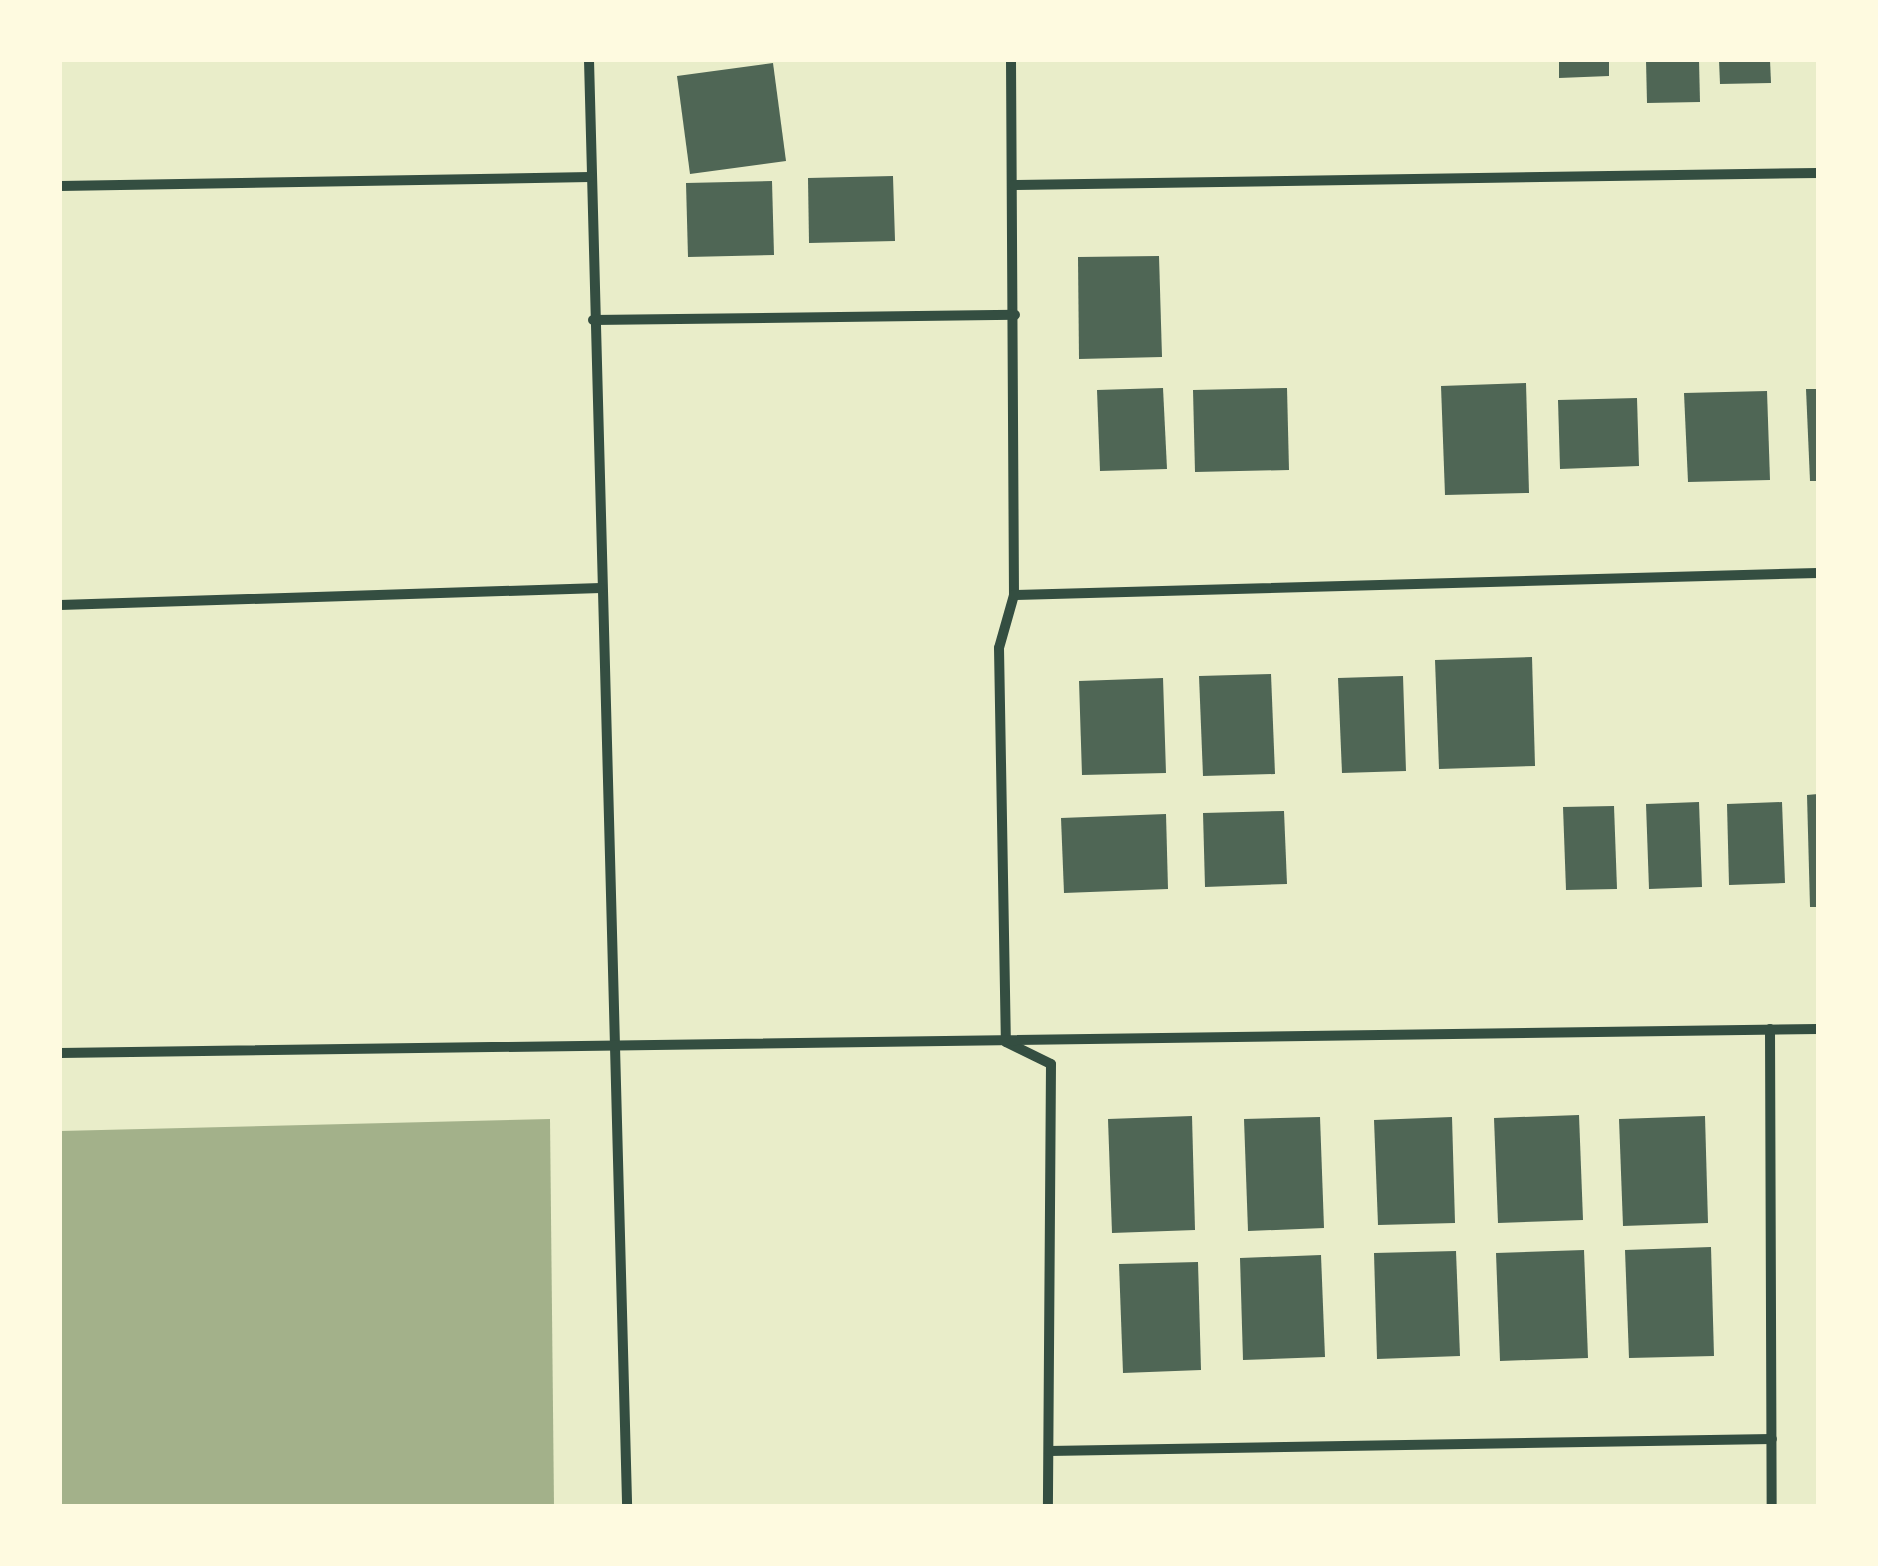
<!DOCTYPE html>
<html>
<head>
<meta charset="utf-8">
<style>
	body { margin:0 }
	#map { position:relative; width:1878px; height:1566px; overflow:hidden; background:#e9edc9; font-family:Rubik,sans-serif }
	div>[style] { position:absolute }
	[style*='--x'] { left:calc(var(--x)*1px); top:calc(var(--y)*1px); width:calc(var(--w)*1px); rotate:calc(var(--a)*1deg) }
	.water>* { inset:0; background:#a3b18a }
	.building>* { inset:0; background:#4f6655 }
	.minor>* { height:10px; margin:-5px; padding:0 5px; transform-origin:5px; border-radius:5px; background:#344e41 }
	span { translate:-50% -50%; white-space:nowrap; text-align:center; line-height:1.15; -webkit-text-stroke:9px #fefae0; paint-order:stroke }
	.frame { position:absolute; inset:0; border:62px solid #fefae0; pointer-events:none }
</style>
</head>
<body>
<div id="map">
	<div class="water">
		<div style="clip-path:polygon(550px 1119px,554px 1506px,60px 1506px,60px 1131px)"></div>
	</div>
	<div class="building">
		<div style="clip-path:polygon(1559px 60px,1609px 60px,1609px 76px,1559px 78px)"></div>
		<div style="clip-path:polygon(1646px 60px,1699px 60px,1700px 102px,1647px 103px)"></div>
		<div style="clip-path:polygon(1719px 60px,1770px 60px,1771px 83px,1720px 84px)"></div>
		<div style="clip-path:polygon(773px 63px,786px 161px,690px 174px,677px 76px)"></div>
		<div style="clip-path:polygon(893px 176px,895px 241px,809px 243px,808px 178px)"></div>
		<div style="clip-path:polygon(772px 181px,774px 255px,688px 257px,686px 183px)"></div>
		<div style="clip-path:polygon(1159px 256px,1162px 357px,1079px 359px,1078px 257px)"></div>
		<div style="clip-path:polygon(1526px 383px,1529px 493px,1445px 495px,1441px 386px)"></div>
		<div style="clip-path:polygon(1163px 388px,1167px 469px,1100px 471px,1097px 390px)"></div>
		<div style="clip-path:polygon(1287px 388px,1289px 470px,1195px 472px,1193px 390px)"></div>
		<div style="clip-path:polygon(1806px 389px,1818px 389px,1818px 481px,1810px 481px)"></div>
		<div style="clip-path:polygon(1767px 391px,1770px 480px,1688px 482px,1684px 393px)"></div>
		<div style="clip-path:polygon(1637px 398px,1639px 466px,1560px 469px,1558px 400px)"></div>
		<div style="clip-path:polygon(1532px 657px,1535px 766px,1439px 769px,1435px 660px)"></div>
		<div style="clip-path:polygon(1271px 674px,1275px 774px,1203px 776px,1199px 676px)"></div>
		<div style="clip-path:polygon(1403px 676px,1406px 771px,1342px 773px,1338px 678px)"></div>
		<div style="clip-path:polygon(1163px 678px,1166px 773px,1082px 775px,1079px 681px)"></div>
		<div style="clip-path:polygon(1818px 794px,1818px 907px,1810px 907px,1807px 795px)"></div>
		<div style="clip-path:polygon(1699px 802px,1702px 887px,1649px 889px,1646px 804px)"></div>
		<div style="clip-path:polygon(1782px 802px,1785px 883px,1729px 885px,1727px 804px)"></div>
		<div style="clip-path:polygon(1614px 806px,1617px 889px,1566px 890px,1563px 807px)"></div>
		<div style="clip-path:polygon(1284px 811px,1287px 884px,1205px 887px,1203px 813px)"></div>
		<div style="clip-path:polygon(1166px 814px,1168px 889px,1064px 893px,1061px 818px)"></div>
		<div style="clip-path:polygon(1579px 1115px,1583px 1220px,1498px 1223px,1494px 1118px)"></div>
		<div style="clip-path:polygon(1192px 1116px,1195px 1230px,1112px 1233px,1108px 1119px)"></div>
		<div style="clip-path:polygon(1705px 1116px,1708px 1223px,1623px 1226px,1619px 1119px)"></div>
		<div style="clip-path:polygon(1320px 1117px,1324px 1228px,1248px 1231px,1244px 1119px)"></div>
		<div style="clip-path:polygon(1452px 1117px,1455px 1223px,1378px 1225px,1374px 1120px)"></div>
		<div style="clip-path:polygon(1711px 1247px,1714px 1356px,1629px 1358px,1625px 1250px)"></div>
		<div style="clip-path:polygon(1584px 1250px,1588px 1358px,1500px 1361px,1496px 1253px)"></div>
		<div style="clip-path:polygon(1456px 1251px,1460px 1356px,1377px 1359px,1374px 1253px)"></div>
		<div style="clip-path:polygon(1321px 1255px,1325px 1357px,1243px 1360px,1240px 1258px)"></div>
		<div style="clip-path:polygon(1198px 1262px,1201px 1370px,1123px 1373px,1119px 1264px)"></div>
	</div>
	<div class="minor">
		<div style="--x:589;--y:60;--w:1446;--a:88.49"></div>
		<div style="--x:1011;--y:60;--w:535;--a:89.68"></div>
		<div style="--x:1014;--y:595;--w:55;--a:105.8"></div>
		<div style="--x:999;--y:648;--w:394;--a:89"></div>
		<div style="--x:1006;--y:1042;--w:50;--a:26.1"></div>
		<div style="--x:1051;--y:1064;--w:442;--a:90.4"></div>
		<div style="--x:1014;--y:185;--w:804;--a:-0.86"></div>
		<div style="--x:60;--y:186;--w:530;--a:-0.97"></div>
		<div style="--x:593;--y:320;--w:422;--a:-0.7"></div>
		<div style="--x:1014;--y:595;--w:804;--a:-1.57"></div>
		<div style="--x:60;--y:605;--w:541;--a:-1.8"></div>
		<div style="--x:1770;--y:1029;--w:477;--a:89.8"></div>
		<div style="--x:60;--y:1053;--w:1758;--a:-0.78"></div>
		<div style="--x:1049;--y:1451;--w:723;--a:-0.95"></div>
	</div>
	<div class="frame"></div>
</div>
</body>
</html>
